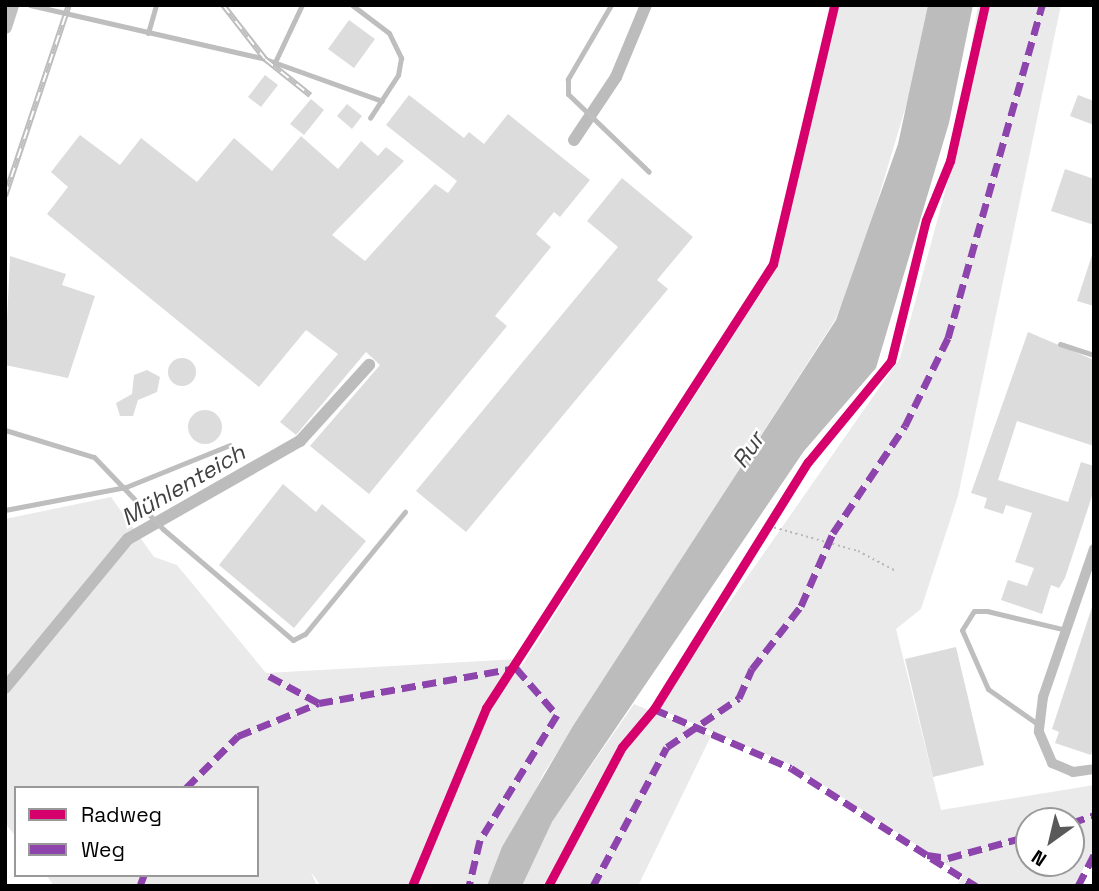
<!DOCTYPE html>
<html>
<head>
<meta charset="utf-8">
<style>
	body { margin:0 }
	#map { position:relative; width:1099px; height:891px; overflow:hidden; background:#fff; font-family:"Space Grotesk",sans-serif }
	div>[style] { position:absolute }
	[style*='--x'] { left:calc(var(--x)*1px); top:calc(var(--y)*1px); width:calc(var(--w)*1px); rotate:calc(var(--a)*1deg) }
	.green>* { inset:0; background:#eaeaea }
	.water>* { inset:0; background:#bcbcbc }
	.canal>* { height:12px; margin:-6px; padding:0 6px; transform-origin:6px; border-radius:6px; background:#bcbcbc }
	.building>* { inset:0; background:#dcdcdc }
	.round { border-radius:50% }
	.path>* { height:2px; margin-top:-1px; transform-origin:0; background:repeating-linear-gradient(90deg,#b8b8b8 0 2px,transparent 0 5.5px) }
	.lane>* { height:5px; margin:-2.5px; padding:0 2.5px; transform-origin:2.5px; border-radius:2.5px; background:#bebebe }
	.street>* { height:10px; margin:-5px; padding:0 5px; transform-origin:5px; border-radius:5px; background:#bebebe }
	.secondary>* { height:14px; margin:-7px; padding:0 7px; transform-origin:7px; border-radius:7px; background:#c1c1c1 }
	.rail>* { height:6px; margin-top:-3px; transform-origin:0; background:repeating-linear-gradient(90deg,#fff 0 10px,#bdbdbd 0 20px); box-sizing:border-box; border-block:2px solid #bdbdbd }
	.quiet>* { height:7px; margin-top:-3.5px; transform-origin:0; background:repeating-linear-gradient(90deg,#8e44ad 0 14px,transparent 0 21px) }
	.cycleway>* { height:9px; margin:-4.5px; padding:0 4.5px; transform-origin:4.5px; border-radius:4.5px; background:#d6006c }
	span { translate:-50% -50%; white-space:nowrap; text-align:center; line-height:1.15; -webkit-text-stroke:5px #fff; paint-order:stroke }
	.water-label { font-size:23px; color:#404040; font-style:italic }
	.frame { position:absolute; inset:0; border:7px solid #000; pointer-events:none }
	.legend { position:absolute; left:14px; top:786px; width:245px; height:91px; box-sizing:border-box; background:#fff; border:2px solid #999; margin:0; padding:9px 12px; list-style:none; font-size:21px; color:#000 }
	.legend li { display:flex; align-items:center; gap:14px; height:35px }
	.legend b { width:35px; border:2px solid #999 }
	.north { position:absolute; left:1015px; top:807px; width:70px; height:70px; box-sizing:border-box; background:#fff; border:2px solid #999; border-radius:50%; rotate:214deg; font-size:19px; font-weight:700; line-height:28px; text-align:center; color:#000 }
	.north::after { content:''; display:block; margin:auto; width:24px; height:32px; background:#595959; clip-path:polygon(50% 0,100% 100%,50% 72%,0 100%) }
</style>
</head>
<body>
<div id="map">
	<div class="green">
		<div style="clip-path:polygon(839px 5px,928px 5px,909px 96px,857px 269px,835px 320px,544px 773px,487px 886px,321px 886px,311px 872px,317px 886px,54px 886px,46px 875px,257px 875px,257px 788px,16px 788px,16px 837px,5px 823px,5px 519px,111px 497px,154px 557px,177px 565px,266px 673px,517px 659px,521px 667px,777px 268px)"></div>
		<div style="clip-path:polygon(evenodd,978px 5px,1061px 5px,958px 496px,921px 609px,896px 629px,941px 810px,1094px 785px,1094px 847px,1075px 886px,957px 886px,963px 875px,792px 765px,656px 708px,900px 358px,953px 162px,978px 5px,1071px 821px,1071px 863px,1029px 863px,1029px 821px,1071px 821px)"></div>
		<div style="clip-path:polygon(634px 704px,711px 736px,638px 886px,522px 886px,552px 822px)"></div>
	</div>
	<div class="water">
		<div style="clip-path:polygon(928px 5px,973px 5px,949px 123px,876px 368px,804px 451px,552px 822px,522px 886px,487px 886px,502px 847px,573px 726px,836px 320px,898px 144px)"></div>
	</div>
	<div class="canal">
		<div style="--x:574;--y:140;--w:76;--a:-56.3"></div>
		<div style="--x:616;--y:77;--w:78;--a:-67.4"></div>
		<div style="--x:5;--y:688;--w:193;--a:-50.5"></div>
		<div style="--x:128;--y:539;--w:198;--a:-29.7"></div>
		<div style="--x:300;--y:441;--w:103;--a:-47.8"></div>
	</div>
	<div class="building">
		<div style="clip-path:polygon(349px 20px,375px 39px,354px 68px,328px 49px)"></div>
		<div style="clip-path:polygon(265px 75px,278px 85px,261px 107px,248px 97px)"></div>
		<div style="clip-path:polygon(409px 95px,464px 138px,469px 132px,484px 144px,508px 114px,590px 180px,560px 217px,554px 212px,536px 234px,551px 247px,495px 316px,507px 326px,369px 494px,310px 446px,380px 365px,366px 352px,296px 435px,280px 422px,338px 354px,306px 330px,259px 387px,47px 214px,68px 187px,51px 172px,80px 135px,120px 165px,141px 138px,197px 182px,234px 138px,272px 171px,301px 136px,338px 169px,361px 141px,378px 156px,386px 147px,404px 161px,332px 235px,365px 261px,435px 184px,448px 193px,457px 181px,386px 125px)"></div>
		<div style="clip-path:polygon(1078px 95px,1094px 101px,1094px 125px,1070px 116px)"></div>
		<div style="clip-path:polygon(311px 99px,324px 110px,304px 135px,290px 124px)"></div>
		<div style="clip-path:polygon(347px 104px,362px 116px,352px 129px,337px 116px)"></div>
		<div style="clip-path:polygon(1065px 169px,1094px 179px,1094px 225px,1051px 211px)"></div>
		<div style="clip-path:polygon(622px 178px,693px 237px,657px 280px,668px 289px,466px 532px,416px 491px,618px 247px,587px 221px)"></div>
		<div style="clip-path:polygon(1092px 255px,1094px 255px,1094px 306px,1077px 301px)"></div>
		<div style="clip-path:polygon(10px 256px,66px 274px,62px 285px,95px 296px,68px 378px,5px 365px)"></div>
		<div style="clip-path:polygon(1028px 332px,1094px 360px,1094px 446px,1017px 421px,998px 480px,1068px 502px,1081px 462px,1094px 466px,1094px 490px,1065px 578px,1059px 588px,1051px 585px,1042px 614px,1001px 600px,1008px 580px,1027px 586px,1034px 568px,1015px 562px,1032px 513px,1006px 505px,1003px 514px,984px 508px,987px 498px,971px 493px)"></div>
		<div class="round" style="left:168px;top:358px;width:28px;height:28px"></div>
		<div style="clip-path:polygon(147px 370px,160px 377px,157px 392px,138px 400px,133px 416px,120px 416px,116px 403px,132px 394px,134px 375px)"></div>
		<div class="round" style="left:188px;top:410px;width:34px;height:34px"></div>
		<div style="clip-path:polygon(283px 484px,316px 512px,322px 504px,366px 541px,294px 628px,219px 565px)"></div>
		<div style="clip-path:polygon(1092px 607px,1094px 747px,1091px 755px,1055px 743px,1059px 732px,1052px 729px)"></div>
		<div style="clip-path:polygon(956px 647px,984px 765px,933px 777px,905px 659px)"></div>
	</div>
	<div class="path">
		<div style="--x:769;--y:526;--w:92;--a:15.7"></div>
		<div style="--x:858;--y:551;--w:43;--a:27.8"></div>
	</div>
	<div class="lane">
		<div style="--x:30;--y:5;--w:241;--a:12.9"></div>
		<div style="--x:265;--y:59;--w:124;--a:19.7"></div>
		<div style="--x:352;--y:5;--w:46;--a:37.1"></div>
		<div style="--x:389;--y:33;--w:28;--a:64"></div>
		<div style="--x:401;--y:58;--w:17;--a:100"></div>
		<div style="--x:398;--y:75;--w:51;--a:123.1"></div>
		<div style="--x:611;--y:5;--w:86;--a:120.2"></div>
		<div style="--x:568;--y:79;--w:15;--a:90"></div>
		<div style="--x:568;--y:94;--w:112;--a:43.9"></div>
		<div style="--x:148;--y:33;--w:29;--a:-74"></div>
		<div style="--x:275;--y:62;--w:63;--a:-64.7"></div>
		<div style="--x:1060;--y:344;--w:36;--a:18"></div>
		<div style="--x:5;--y:430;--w:93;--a:16.9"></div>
		<div style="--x:94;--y:457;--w:100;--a:46.2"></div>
		<div style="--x:163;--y:529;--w:171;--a:40.5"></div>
		<div style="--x:293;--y:640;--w:13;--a:-27"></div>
		<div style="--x:305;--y:634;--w:158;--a:-50.7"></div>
		<div style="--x:5;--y:510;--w:123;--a:-10.8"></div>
		<div style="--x:126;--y:487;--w:112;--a:-22"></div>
		<div style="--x:1039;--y:725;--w:62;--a:-144.8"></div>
		<div style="--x:988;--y:689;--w:64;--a:-113.8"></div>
		<div style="--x:962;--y:630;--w:22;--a:-58"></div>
		<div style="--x:974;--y:611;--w:13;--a:0"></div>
		<div style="--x:987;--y:611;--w:81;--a:13.5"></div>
	</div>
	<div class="street">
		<div style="--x:1094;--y:549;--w:157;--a:109"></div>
		<div style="--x:1043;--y:697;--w:35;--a:97"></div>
		<div style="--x:1039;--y:732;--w:34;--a:67"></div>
		<div style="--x:1052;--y:763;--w:23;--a:23"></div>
		<div style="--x:1073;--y:772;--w:21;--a:-8"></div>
	</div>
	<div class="secondary">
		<div style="--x:5;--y:27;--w:23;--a:-72"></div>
	</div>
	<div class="rail">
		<div style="--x:223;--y:5;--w:68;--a:52.1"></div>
		<div style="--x:265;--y:59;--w:58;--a:38.7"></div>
		<div style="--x:5;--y:196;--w:201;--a:-71.5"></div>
	</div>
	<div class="quiet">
		<div style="--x:269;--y:676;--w:57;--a:28.4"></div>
		<div style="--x:654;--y:709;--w:149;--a:23.3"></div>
		<div style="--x:791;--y:768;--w:161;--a:32.6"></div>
		<div style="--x:927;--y:855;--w:21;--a:8"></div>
		<div style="--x:948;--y:858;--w:84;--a:-15.2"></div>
		<div style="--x:186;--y:788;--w:74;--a:-45"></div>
		<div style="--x:238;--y:736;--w:87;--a:-22.2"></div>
		<div style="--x:319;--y:703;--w:200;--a:-10.1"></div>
		<div style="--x:516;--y:668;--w:62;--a:48.9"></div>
		<div style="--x:557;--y:715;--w:147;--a:121.6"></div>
		<div style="--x:480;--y:840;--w:47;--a:103.4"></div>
		<div style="--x:1071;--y:823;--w:24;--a:-19"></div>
		<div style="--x:931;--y:858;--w:53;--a:31.9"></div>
		<div style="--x:140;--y:886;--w:12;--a:-70"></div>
		<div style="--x:593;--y:886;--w:157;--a:-62"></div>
		<div style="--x:667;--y:747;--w:87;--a:-34.2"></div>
		<div style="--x:739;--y:698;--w:32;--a:-66"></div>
		<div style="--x:752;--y:669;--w:80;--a:-52.1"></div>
		<div style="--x:801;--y:606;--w:80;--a:-66.3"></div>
		<div style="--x:833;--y:533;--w:129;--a:-56.1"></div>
		<div style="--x:905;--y:426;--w:98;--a:-64"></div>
		<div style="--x:948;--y:338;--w:346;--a:-74.2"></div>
		<div style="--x:1078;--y:886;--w:35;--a:-63"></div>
	</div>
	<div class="cycleway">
		<div style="--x:412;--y:886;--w:193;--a:-67.4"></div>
		<div style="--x:486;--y:708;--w:529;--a:-57.12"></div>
		<div style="--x:773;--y:264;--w:266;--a:-76.7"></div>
		<div style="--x:548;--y:886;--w:157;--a:-62"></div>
		<div style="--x:622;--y:747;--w:50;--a:-49.9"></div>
		<div style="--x:654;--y:709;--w:291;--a:-58.1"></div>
		<div style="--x:808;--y:462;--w:131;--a:-50.6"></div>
		<div style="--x:891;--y:361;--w:145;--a:-76.1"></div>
		<div style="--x:926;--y:220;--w:64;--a:-67.9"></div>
		<div style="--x:950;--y:161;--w:160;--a:-77.4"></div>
	</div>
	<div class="water-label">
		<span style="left:748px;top:450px;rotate:-56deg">Rur</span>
		<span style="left:183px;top:485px;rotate:-30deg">Mühlenteich</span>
	</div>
	<div class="frame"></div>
	<ul class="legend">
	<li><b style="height:9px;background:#d6006c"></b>Radweg</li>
	<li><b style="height:9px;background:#8e44ad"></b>Weg</li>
	</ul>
	<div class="north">N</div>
</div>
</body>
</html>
